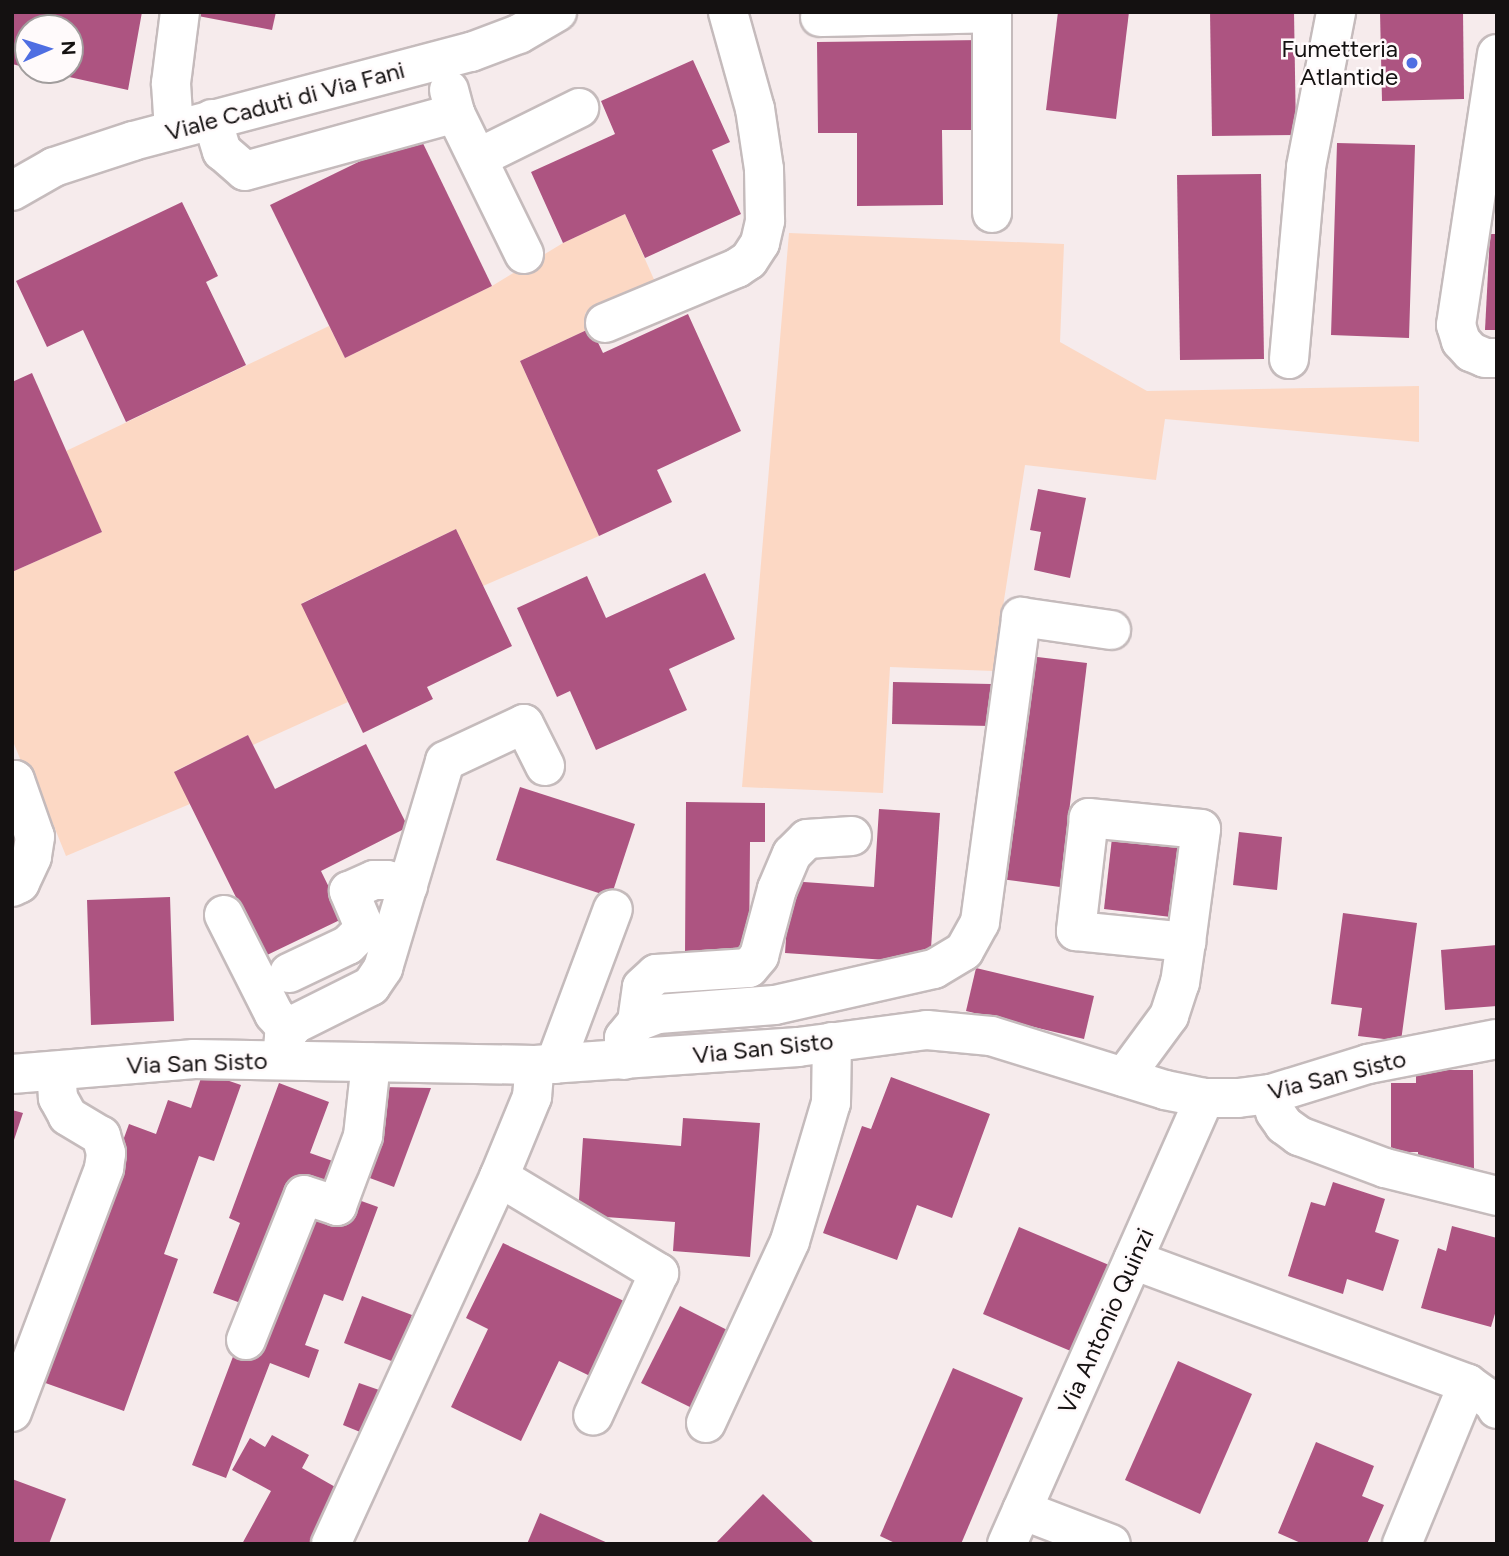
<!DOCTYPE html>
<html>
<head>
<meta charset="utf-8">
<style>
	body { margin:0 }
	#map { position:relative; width:1509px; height:1556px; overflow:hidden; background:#f6ebec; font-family:Figtree,sans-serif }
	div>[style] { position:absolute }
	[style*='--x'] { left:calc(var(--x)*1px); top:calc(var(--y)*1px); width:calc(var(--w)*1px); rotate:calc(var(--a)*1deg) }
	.green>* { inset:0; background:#fcd8c4 }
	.building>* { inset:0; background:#ad5481 }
	.roads { filter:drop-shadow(2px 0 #c5bbbc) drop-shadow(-2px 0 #c5bbbc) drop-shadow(0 2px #c5bbbc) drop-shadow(0 -2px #c5bbbc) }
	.minor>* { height:38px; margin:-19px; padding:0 19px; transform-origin:19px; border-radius:19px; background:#fff }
	.dots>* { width:19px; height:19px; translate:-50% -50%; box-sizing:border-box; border:4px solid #fffafb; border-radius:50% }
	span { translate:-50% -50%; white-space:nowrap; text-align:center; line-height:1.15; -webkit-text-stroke:5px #fffafb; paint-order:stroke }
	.poi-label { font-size:24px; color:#141111 }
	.right { translate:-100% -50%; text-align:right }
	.street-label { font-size:24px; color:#141111 }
	.frame { position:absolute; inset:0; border:14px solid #141111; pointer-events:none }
	.north { position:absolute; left:14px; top:14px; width:70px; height:70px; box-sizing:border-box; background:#fffafb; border:2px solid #a19d9d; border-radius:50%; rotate:87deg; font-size:19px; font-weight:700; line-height:28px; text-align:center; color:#141111 }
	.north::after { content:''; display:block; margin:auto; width:24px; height:32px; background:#4f6ee2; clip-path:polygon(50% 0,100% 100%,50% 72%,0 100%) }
</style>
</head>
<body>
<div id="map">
	<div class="green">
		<div style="clip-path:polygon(625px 214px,656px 284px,585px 313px,591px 328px,520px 361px,599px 536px,483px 586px,456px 529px,302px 603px,348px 702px,253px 745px,248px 735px,175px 771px,190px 804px,66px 856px,30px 767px,21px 761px,12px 739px,12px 572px,102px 532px,66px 451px,329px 326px,345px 358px,492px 286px,563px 243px)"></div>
		<div style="clip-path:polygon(789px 233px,1064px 244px,1060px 342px,1147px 391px,1419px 386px,1419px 442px,1165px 419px,1156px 480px,1025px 465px,993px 671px,890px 667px,883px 793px,742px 787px)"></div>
	</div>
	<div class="building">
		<div style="clip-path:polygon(12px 12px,142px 12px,128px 90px,42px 71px,70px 70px,70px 28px,28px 28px,28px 68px,12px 64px)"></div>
		<div style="clip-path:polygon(199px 12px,276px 12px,272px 30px,198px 16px)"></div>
		<div style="clip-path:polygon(1058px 12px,1129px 12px,1116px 119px,1046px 110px)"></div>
		<div style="clip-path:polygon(1210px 12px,1294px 12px,1296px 135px,1212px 136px)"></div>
		<div style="clip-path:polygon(1380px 12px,1463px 12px,1464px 99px,1382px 101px)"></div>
		<div style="clip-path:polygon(983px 40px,984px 130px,942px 130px,943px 205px,857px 206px,857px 133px,818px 133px,817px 42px)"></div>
		<div style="clip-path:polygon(693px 60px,730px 142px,712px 150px,741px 214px,645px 258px,625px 214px,563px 243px,531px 172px,615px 134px,601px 101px)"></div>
		<div style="clip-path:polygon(418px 133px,492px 286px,345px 358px,270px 205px)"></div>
		<div style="clip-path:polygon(1337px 143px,1415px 145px,1409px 338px,1331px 335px)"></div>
		<div style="clip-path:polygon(1261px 174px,1264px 359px,1180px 360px,1177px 175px)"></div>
		<div style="clip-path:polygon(182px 202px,218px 276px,206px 282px,246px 365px,126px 422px,83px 330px,47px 347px,16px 281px)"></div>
		<div style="clip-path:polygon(1490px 234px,1497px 234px,1497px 330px,1485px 330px)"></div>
		<div style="clip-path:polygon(688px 314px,741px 431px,657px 470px,672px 502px,599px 536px,520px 361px,591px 328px,603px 353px)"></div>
		<div style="clip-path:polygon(32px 373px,102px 532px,12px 572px,12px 382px)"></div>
		<div style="clip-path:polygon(1038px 489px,1086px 498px,1070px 578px,1034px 570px,1041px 532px,1030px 530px)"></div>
		<div style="clip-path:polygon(456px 529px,512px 646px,427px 687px,433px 699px,363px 733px,301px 604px)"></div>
		<div style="clip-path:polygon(705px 573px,735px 639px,669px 669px,687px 710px,596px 750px,570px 691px,557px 697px,517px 608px,587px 576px,606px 618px)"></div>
		<div style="clip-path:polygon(1021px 655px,1087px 663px,1060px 887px,993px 878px)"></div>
		<div style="clip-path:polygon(893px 682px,991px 684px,991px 726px,892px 724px)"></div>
		<div style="clip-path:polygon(248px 735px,275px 789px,366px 744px,408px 827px,321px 871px,344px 918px,265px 956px,174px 772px)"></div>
		<div style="clip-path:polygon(520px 787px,635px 824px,611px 897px,496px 860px)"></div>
		<div style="clip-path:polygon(686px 802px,765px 803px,765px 842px,750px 842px,749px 955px,685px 954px)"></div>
		<div style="clip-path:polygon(879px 809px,940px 813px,930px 963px,785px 953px,790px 881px,874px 887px)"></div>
		<div style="clip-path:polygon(1239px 832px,1282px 837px,1277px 890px,1233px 885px)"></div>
		<div style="clip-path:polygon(1112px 838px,1179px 846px,1171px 917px,1104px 909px)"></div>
		<div style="clip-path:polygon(170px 897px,174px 1021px,91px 1025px,87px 900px)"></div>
		<div style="clip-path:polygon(1343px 913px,1417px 923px,1401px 1041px,1358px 1036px,1362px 1008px,1331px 1004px)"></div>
		<div style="clip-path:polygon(1497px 945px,1497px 1006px,1445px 1010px,1441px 950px)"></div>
		<div style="clip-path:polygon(976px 968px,1094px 996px,1084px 1039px,966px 1011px)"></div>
		<div style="clip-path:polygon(1416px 1070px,1473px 1070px,1474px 1170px,1418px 1171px,1418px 1152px,1391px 1152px,1391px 1083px,1416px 1083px)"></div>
		<div style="clip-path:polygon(203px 1072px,241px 1085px,214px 1161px,199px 1156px,164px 1254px,178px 1259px,124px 1411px,37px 1380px,129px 1124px,156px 1134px,168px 1100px,191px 1108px)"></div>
		<div style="clip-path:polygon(891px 1077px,990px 1114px,952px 1218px,917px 1205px,897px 1260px,823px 1233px,862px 1126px,871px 1129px)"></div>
		<div style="clip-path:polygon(279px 1083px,329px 1102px,310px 1153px,344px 1165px,332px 1198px,294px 1184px,249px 1306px,213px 1293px,240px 1223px,229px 1218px)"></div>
		<div style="clip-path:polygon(382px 1087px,431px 1088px,394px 1187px,359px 1174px)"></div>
		<div style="clip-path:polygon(12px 1110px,23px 1113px,13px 1143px,12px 1143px)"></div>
		<div style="clip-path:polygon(683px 1118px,760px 1123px,750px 1257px,673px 1251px,675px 1222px,578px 1215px,583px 1138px,681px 1146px)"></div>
		<div style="clip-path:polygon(1333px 1182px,1385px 1199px,1375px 1232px,1399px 1240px,1383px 1291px,1347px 1279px,1343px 1294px,1288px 1276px,1311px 1202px,1325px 1206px)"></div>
		<div style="clip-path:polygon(353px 1198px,378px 1207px,343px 1301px,324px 1294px,305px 1345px,319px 1350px,309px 1378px,270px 1363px,226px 1478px,192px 1465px,237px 1346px,260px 1354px,314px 1211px)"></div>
		<div style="clip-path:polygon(1452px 1226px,1497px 1238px,1497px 1307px,1491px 1327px,1421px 1308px,1438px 1248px,1446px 1251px)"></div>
		<div style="clip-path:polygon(1019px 1227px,1109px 1265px,1073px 1352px,983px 1314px)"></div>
		<div style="clip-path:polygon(503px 1243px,626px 1302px,590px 1376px,559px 1361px,521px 1441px,451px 1407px,488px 1329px,466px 1318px)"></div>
		<div style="clip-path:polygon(362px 1296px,412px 1315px,394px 1362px,344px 1343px)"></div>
		<div style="clip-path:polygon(680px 1306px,737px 1335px,698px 1411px,641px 1383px)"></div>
		<div style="clip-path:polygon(1178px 1361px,1252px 1394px,1200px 1514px,1125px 1480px)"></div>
		<div style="clip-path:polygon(953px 1368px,1023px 1398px,961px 1544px,897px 1544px,880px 1536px)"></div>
		<div style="clip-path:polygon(359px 1383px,382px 1391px,365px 1434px,343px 1425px)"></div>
		<div style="clip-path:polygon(272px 1435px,309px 1455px,302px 1468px,344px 1492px,315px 1544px,242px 1544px,271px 1491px,232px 1470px,250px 1438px,265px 1447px)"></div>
		<div style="clip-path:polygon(1316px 1442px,1374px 1466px,1362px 1496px,1384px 1505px,1367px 1544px,1303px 1544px,1278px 1533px)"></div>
		<div style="clip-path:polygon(12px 1479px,66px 1499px,49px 1544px,12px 1544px)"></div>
		<div style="clip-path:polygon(763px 1494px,815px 1544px,715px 1544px)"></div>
		<div style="clip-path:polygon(540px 1513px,610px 1544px,527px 1544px)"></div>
	</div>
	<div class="roads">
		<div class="minor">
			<div style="--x:992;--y:12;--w:201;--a:90"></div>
			<div style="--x:820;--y:17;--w:172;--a:-1.3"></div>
			<div style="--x:1497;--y:54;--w:274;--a:98.6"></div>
			<div style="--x:1456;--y:325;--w:17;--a:73"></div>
			<div style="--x:1461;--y:341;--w:15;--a:48"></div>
			<div style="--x:1471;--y:352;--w:15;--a:23"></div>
			<div style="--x:1485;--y:358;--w:12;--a:0"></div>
			<div style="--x:449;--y:90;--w:24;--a:75"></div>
			<div style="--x:455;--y:113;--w:157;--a:63.9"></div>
			<div style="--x:212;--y:119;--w:34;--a:73"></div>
			<div style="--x:222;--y:151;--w:30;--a:41"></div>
			<div style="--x:245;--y:171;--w:218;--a:-15.4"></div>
			<div style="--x:174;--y:130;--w:47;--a:-93.7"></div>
			<div style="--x:171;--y:83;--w:72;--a:-82.8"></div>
			<div style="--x:478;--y:158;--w:113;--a:-26.3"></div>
			<div style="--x:12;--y:191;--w:48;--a:-29.7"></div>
			<div style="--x:54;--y:167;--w:83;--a:-18.2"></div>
			<div style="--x:133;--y:141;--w:350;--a:-14.8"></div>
			<div style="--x:471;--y:52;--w:51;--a:-20.6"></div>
			<div style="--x:519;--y:34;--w:44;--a:-30.1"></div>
			<div style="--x:605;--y:323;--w:143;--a:-22.6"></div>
			<div style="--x:737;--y:268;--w:14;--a:-34"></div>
			<div style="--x:749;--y:260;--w:20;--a:-57"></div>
			<div style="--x:760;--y:243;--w:23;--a:-77"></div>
			<div style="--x:765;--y:221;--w:52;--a:-91.1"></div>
			<div style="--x:764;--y:169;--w:61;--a:-98.5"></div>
			<div style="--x:755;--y:109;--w:101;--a:-105.6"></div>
			<div style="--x:1289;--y:359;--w:193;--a:-84.9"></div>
			<div style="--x:1306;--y:167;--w:158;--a:-79"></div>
			<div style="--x:12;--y:781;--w:3;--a:-18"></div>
			<div style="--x:15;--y:780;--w:60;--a:70.7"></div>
			<div style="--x:35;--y:837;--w:20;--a:99"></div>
			<div style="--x:32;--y:857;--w:29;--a:115"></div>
			<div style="--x:20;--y:883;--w:9;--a:153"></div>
			<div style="--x:224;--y:915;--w:111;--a:63.2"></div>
			<div style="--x:274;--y:1014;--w:23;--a:49"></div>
			<div style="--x:289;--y:973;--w:65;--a:-25.4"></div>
			<div style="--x:348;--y:945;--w:17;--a:-45"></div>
			<div style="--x:360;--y:933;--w:11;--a:-80"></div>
			<div style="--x:362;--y:922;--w:34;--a:-113"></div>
			<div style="--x:349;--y:891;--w:27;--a:-24"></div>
			<div style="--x:374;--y:880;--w:13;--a:0"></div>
			<div style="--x:387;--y:880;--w:22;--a:16"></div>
			<div style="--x:637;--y:1022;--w:35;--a:-82"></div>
			<div style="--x:642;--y:987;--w:19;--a:-43"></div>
			<div style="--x:656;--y:974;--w:93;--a:-3.7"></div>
			<div style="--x:749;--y:968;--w:16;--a:-50"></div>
			<div style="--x:759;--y:956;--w:69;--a:-75"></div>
			<div style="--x:777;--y:889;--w:38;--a:-67"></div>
			<div style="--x:792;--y:854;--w:21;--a:-45"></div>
			<div style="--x:807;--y:839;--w:45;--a:-3.8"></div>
			<div style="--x:282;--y:1060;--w:23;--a:-85"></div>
			<div style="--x:284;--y:1037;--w:17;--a:-50"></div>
			<div style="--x:295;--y:1024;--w:85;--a:-26.6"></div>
			<div style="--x:371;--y:986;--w:22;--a:-56"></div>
			<div style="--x:383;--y:968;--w:216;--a:-73.3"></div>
			<div style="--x:445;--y:761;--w:87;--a:-25.1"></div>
			<div style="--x:524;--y:724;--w:47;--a:63.4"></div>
			<div style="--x:624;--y:1060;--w:22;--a:-90"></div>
			<div style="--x:624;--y:1038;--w:21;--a:-51"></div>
			<div style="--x:637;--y:1022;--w:22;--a:-21"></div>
			<div style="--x:658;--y:1014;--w:117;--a:-4.4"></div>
			<div style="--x:775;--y:1005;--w:163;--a:-12.8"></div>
			<div style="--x:934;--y:969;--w:35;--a:-31"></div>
			<div style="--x:964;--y:951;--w:33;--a:-61"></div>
			<div style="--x:980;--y:922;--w:308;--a:-82.3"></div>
			<div style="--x:1021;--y:617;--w:91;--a:8.2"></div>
			<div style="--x:555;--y:1064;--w:165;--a:-69.5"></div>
			<div style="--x:12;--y:1074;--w:183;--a:-4.7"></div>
			<div style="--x:194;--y:1059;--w:341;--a:1"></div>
			<div style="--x:535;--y:1065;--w:264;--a:-3.9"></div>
			<div style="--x:798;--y:1047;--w:130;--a:-7.5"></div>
			<div style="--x:927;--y:1030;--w:64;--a:5.4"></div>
			<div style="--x:991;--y:1036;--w:182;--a:17.2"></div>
			<div style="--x:1165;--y:1090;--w:41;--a:11.3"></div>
			<div style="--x:1205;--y:1098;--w:33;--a:0"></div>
			<div style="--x:1238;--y:1098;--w:33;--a:-7"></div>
			<div style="--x:1271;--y:1094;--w:102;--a:-17.2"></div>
			<div style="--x:1368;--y:1064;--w:131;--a:-11"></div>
			<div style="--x:1124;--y:1077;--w:76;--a:-53.6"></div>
			<div style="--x:1169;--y:1016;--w:35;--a:-72"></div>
			<div style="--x:1180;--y:983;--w:41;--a:-81.7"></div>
			<div style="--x:1186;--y:942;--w:114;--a:-82.4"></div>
			<div style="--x:1201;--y:829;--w:113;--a:-174.4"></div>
			<div style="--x:1089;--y:818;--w:114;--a:96.6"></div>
			<div style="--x:1076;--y:931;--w:111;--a:5.7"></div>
			<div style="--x:1271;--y:1094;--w:18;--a:77"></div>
			<div style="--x:1275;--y:1112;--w:16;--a:55"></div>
			<div style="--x:1284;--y:1125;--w:19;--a:36"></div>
			<div style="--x:1299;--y:1136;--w:92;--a:20.4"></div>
			<div style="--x:1385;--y:1168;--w:115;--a:14"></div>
			<div style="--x:499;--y:1177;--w:187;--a:31"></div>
			<div style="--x:659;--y:1273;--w:157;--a:114.8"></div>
			<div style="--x:1133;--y:1260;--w:357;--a:20.3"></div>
			<div style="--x:1468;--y:1384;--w:31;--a:36"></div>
			<div style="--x:1493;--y:1402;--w:8;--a:60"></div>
			<div style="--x:246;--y:1340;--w:156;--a:-68.2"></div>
			<div style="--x:304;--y:1195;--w:35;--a:18"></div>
			<div style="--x:337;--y:1206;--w:75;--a:-69.6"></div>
			<div style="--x:363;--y:1136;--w:74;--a:-83.8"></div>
			<div style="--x:12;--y:1412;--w:261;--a:-69.3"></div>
			<div style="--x:104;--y:1168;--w:15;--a:-82"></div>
			<div style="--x:106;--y:1153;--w:18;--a:-106"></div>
			<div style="--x:101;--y:1136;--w:39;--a:-149"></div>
			<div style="--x:68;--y:1116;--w:21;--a:-119"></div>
			<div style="--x:58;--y:1098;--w:27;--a:-94"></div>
			<div style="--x:706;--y:1423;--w:200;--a:-65.2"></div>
			<div style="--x:790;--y:1241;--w:144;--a:-73.5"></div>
			<div style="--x:831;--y:1103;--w:61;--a:-89.1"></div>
			<div style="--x:1022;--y:1510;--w:95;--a:20.9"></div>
			<div style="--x:331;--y:1544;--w:404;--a:-65.4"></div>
			<div style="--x:499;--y:1177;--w:87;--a:-67.6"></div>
			<div style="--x:532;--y:1097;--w:32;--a:-85"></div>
			<div style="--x:1007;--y:1544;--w:488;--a:-66.1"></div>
			<div style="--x:1402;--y:1544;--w:173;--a:-67.6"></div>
		</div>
	</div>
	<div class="dots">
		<div style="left:1412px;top:63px;background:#4f6ee2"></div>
	</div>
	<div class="poi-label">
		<span class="right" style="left:1398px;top:63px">Fumetteria<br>Atlantide</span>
	</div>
	<div class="street-label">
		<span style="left:285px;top:101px;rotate:-15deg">Viale Caduti di Via Fani</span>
		<span style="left:763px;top:1048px;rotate:-6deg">Via San Sisto</span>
		<span style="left:197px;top:1063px;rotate:-2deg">Via San Sisto</span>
		<span style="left:1337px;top:1075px;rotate:-14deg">Via San Sisto</span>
		<span style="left:1106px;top:1321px;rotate:-66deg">Via Antonio Quinzi</span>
	</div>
	<div class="frame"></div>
	<div class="north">N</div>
</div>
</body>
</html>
